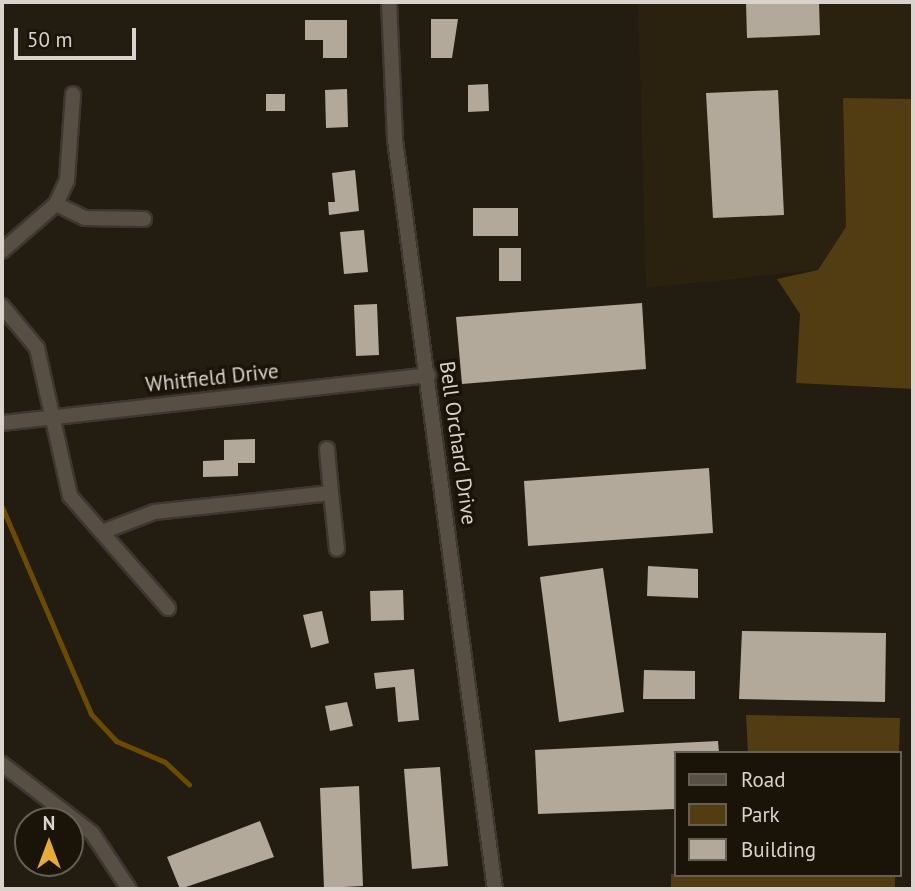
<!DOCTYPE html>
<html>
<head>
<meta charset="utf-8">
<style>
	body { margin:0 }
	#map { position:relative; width:915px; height:891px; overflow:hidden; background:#231c11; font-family:"PT Sans",sans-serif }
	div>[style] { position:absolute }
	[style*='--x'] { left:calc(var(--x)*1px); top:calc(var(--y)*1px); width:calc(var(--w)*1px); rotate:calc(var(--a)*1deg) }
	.built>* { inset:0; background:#2b210f }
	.green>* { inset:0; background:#523c12 }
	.stream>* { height:5px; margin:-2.5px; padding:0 2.5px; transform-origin:2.5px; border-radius:2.5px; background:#6b4b00 }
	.building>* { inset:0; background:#b2a99b }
	.roads { filter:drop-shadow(2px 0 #3d3732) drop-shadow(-2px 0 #3d3732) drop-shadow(0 2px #3d3732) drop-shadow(0 -2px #3d3732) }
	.minor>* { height:14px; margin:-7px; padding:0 7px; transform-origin:7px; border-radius:7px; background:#574f43 }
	span { translate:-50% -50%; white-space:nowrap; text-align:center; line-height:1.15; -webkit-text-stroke:7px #191308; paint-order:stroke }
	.street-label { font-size:21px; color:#d8d3cc }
	.frame { position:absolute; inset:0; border:4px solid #d8d3cc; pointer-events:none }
	.legend { position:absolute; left:674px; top:751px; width:228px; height:126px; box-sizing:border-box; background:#191308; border:2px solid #656056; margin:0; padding:9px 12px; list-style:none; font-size:21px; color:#d8d3cc }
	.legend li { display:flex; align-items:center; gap:14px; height:35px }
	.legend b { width:35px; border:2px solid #656056 }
	.north { position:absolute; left:14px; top:807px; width:70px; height:70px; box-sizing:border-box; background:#191308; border:2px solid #656056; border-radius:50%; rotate:0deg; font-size:19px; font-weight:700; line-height:28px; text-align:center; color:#d8d3cc }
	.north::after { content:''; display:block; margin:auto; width:24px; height:32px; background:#e7ac37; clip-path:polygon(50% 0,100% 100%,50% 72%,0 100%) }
	.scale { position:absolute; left:14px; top:28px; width:122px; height:32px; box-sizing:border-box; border:4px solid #d8d3cc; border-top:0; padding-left:9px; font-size:21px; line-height:24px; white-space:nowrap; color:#d8d3cc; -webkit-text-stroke:5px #191308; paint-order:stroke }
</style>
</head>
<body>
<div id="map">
	<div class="built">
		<div style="clip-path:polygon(638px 2px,913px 2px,913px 99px,843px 99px,847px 227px,818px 270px,646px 288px)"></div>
	</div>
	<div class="green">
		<div style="clip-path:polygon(843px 98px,913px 99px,913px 389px,796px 383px,800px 314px,777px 279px,818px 270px,846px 227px)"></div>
		<div style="clip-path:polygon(746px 715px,900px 718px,899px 753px,748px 753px)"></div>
		<div style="clip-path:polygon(671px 874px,895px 875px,895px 889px,671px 889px)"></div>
	</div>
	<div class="stream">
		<div style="--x:2;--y:507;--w:225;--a:66.7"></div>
		<div style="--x:91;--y:714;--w:37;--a:47"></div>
		<div style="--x:116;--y:741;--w:53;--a:23.2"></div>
		<div style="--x:165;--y:762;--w:33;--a:43"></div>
	</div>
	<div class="building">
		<div style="clip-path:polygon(746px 2px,819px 2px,820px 35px,747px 38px)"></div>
		<div style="clip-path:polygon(431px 19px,458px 19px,452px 58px,431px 58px)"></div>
		<div style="clip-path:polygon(305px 20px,347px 20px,347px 58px,323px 58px,323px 40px,305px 40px)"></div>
		<div style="clip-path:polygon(488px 84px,489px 111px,468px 112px,468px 85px)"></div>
		<div style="clip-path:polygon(347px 89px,348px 127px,326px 128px,325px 90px)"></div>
		<div style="clip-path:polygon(778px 90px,784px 215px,713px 218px,706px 93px)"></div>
		<div style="clip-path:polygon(266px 94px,285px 94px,285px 111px,266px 111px)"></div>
		<div style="clip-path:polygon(355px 170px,359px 211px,329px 215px,328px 202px,335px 202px,332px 173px)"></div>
		<div style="clip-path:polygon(473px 208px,518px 208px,518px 236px,473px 236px)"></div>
		<div style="clip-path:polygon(364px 230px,368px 272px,344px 274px,340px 232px)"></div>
		<div style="clip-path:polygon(499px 248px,521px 248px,521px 281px,499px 281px)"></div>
		<div style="clip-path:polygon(642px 303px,646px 369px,462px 384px,456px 317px)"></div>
		<div style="clip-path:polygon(377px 304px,379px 355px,356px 356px,354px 305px)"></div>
		<div style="clip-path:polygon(255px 439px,255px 463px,238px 463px,238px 476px,203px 477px,203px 461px,224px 460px,224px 440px)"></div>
		<div style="clip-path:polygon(709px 468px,713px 533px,528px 546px,524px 481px)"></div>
		<div style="clip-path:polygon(648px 566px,698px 569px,698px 598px,647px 596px)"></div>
		<div style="clip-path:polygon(603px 568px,624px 712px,559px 722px,540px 577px)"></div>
		<div style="clip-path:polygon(403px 590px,404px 620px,371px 621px,370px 591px)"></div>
		<div style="clip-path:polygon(322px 611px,329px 643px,311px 648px,303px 615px)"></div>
		<div style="clip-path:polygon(742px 631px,886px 633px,885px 702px,739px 699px)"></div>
		<div style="clip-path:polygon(414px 669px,419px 720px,398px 722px,395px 687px,376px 689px,374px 673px)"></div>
		<div style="clip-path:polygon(644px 670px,695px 671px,695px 699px,643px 699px)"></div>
		<div style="clip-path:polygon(347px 702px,353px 726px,330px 731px,325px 706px)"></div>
		<div style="clip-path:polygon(718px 741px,719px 753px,675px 753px,675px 809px,538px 814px,535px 750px)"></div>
		<div style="clip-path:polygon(440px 767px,448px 866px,412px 869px,404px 769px)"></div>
		<div style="clip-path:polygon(359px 786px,363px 886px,324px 888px,320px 788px)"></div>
		<div style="clip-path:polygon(260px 821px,274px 857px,180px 889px,167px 857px)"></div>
	</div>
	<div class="roads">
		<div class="minor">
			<div style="--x:389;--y:2;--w:138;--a:87.5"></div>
			<div style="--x:395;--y:140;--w:756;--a:82.4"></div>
			<div style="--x:56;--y:204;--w:32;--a:26"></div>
			<div style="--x:85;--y:218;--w:59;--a:1"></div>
			<div style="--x:2;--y:251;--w:72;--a:-41"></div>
			<div style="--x:56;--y:204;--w:26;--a:-65"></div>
			<div style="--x:67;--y:180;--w:86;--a:-86"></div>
			<div style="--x:2;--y:306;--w:55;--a:50.2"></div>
			<div style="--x:37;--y:348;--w:152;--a:77.4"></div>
			<div style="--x:70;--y:496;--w:149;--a:48.8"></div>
			<div style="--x:2;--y:423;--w:429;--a:-6.4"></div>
			<div style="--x:327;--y:449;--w:44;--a:84.8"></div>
			<div style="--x:102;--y:532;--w:56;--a:-21"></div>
			<div style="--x:154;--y:512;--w:178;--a:-6.1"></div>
			<div style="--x:331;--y:493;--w:56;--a:83.9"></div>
			<div style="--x:2;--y:764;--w:113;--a:37.5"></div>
			<div style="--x:92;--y:833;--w:67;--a:56.5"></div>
		</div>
	</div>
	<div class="street-label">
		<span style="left:212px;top:378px;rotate:-6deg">Whitfield Drive</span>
		<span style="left:458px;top:443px;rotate:82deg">Bell Orchard Drive</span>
	</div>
	<div class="frame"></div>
	<ul class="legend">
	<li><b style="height:9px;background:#574f43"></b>Road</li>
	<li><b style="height:19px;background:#523c12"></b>Park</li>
	<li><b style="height:19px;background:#b2a99b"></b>Building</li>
	</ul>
	<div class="north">N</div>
	<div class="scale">50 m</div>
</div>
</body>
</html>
